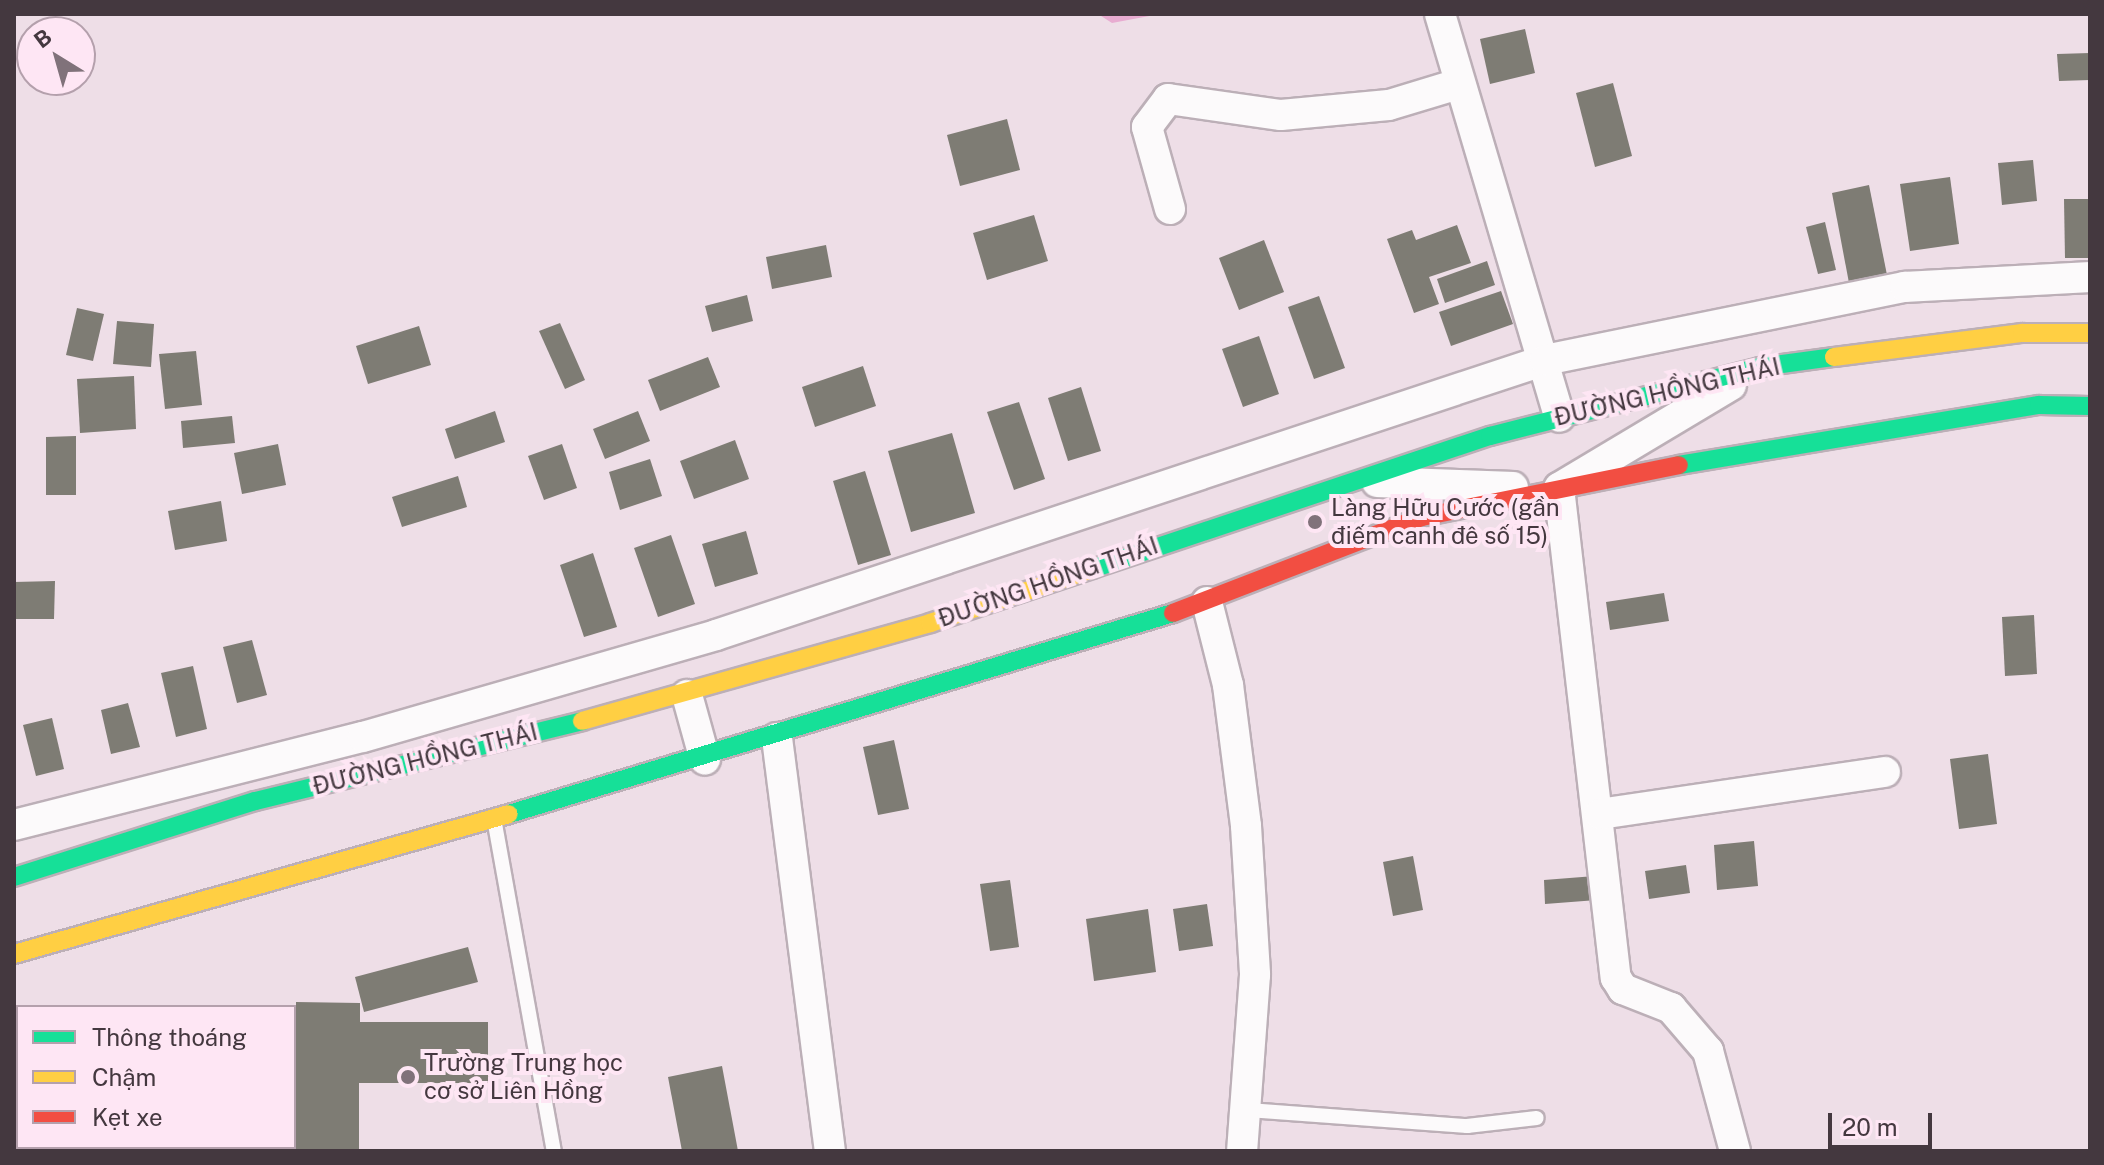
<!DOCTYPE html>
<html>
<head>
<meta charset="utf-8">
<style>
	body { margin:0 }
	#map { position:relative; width:2104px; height:1165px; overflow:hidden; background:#eedee7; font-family:"Public Sans",sans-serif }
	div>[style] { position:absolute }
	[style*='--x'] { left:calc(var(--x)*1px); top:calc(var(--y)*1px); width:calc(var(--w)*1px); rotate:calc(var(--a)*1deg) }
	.water>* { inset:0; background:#e8acd1 }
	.building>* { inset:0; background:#7e7c74 }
	.roads { filter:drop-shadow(2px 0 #bcafb7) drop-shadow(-2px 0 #bcafb7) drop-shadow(0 2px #bcafb7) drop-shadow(0 -2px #bcafb7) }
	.lane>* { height:14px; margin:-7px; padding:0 7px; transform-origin:7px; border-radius:7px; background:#fcfafb }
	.street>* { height:30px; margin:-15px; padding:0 15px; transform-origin:15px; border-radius:15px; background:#fcfafb }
	.fast>* { height:18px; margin:-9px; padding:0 9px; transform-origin:9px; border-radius:9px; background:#16e098 }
	.slow>* { height:18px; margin:-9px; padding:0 9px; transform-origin:9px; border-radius:9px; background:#ffcf43 }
	.jam>* { height:18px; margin:-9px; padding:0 9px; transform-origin:9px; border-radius:9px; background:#f24e42 }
	.dots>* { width:22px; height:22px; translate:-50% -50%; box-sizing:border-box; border:4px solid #fee6f4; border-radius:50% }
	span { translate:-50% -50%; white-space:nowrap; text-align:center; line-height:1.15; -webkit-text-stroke:8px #fee6f4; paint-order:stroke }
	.street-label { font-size:24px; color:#44383f }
	.poi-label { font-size:24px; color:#44383f }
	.left { translate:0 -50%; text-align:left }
	.frame { position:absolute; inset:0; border:16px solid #44383f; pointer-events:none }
	.legend { position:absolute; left:16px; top:1005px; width:280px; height:144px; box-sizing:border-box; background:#fee6f4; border:2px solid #b4a0ac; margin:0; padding:10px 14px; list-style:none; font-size:24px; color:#44383f }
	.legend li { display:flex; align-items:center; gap:16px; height:40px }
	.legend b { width:40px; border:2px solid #b4a0ac }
	.north { position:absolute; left:16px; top:16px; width:80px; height:80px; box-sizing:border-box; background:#fee6f4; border:2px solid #b4a0ac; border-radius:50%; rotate:323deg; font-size:22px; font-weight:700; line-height:32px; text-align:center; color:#44383f }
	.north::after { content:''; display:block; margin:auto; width:28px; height:36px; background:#80727a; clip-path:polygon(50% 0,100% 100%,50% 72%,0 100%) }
	.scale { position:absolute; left:1828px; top:1113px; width:104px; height:36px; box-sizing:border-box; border:4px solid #44383f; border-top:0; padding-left:10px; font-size:24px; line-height:28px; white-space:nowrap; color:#44383f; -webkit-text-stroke:6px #fee6f4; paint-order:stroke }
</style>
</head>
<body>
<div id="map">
	<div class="water">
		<div style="clip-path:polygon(1098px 14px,1160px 14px,1112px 23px)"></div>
	</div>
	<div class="building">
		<div style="clip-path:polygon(1525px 29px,1535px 73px,1490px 84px,1480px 39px)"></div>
		<div style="clip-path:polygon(2090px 53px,2090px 80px,2059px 81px,2057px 54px)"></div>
		<div style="clip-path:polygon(1613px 83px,1632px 156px,1595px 167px,1576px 93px)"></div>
		<div style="clip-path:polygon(1007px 119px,1020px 170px,960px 186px,947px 135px)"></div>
		<div style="clip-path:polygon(2033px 160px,2037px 201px,2002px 205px,1998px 163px)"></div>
		<div style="clip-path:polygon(1950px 177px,1959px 244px,1910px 251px,1900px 184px)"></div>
		<div style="clip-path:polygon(1869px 185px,1887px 275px,1849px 283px,1832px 193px)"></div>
		<div style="clip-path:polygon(2064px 199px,2090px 199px,2090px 258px,2065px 258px)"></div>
		<div style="clip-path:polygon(1034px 215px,1048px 261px,987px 280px,973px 233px)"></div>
		<div style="clip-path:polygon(1825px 222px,1836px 270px,1818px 274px,1806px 227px)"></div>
		<div style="clip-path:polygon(1457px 225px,1471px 263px,1429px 277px,1439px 304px,1414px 313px,1387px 239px,1412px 230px,1416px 240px)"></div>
		<div style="clip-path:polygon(1264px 240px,1284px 292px,1239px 310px,1219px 258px)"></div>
		<div style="clip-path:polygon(826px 245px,832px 277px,772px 289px,766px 257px)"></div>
		<div style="clip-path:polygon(1487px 261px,1495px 285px,1445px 303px,1437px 279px)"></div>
		<div style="clip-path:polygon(1501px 291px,1513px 324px,1451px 346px,1439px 312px)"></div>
		<div style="clip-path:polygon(747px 295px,753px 321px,712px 332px,705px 306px)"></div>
		<div style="clip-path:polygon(1319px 296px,1345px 368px,1314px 379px,1288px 307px)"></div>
		<div style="clip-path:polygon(77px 308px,104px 314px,93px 361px,66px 355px)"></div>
		<div style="clip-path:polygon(117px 321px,154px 324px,151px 367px,113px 364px)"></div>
		<div style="clip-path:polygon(560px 323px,585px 380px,565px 389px,539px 331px)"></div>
		<div style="clip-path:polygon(419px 326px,431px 365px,368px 384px,356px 346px)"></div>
		<div style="clip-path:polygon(1259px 336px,1279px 394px,1243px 407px,1222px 349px)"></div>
		<div style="clip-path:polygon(196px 351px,202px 405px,165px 409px,159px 354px)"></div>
		<div style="clip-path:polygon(708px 357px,720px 387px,660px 411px,648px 380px)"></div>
		<div style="clip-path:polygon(863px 366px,876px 406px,815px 427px,802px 387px)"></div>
		<div style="clip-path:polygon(134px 376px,136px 429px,80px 433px,77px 379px)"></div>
		<div style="clip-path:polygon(1081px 387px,1101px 451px,1068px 461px,1048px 398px)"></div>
		<div style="clip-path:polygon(1019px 402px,1045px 479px,1014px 490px,987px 412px)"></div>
		<div style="clip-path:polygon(495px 411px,505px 442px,455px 459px,445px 429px)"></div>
		<div style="clip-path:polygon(638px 411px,650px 441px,605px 459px,593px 429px)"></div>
		<div style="clip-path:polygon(232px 416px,235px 443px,183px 448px,181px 421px)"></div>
		<div style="clip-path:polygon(952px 433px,975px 513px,911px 532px,888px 451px)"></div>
		<div style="clip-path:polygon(76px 436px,76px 495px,46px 495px,46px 437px)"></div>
		<div style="clip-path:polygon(735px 440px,749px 479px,694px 499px,680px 461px)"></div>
		<div style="clip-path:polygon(278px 444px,286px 485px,242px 494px,234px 453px)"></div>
		<div style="clip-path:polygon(562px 444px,577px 488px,544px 500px,528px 456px)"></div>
		<div style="clip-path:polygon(650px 459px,662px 496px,620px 510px,609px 472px)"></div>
		<div style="clip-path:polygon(865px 471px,891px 555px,858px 565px,833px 481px)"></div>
		<div style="clip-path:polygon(458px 476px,467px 507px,402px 527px,392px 497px)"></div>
		<div style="clip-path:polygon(221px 501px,227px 541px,175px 550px,168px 511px)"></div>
		<div style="clip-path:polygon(746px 531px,758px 574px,715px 587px,702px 544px)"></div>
		<div style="clip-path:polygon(671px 535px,695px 604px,658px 617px,634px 548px)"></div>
		<div style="clip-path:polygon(593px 553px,617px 627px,584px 637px,560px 565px)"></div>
		<div style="clip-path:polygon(55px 581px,54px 619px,14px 619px,14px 582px)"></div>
		<div style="clip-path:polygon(1664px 593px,1669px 621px,1610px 630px,1606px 602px)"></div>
		<div style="clip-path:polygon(2034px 615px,2037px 674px,2005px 676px,2002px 617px)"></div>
		<div style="clip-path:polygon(252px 640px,267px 695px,237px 703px,223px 647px)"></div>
		<div style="clip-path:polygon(193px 666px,207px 729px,176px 737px,161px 673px)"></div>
		<div style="clip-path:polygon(128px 703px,140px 747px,111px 754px,101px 710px)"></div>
		<div style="clip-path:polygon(52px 718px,64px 769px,36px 776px,23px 725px)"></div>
		<div style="clip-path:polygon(894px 740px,909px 809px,878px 815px,863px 747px)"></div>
		<div style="clip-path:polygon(1988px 754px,1997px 824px,1959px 829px,1950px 759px)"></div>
		<div style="clip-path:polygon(1754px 841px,1758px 886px,1717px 890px,1714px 845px)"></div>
		<div style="clip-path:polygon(1413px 856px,1423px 910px,1393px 916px,1383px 862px)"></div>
		<div style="clip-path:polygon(1686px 865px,1690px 893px,1649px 899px,1645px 871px)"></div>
		<div style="clip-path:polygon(1595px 876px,1597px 900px,1545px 904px,1544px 880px)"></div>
		<div style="clip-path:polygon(1010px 880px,1019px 947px,990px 951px,980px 884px)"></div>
		<div style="clip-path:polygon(1207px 904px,1213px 946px,1179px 951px,1173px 909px)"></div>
		<div style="clip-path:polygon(1148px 909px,1156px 972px,1094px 981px,1086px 919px)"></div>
		<div style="clip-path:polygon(468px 947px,478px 982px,364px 1012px,355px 977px)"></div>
		<div style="clip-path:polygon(296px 1002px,360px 1003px,360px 1022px,488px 1022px,488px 1083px,359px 1083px,359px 1151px,295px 1151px)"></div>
		<div style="clip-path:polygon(722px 1066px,738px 1151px,682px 1151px,668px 1077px)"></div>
		<div style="clip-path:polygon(120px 1147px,252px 1147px,252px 1151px,120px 1151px)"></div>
	</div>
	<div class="roads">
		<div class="lane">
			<div style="--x:495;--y:824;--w:332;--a:79.8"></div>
			<div style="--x:1248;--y:1110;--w:220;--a:4.2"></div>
			<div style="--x:1467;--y:1126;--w:70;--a:-6.5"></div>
		</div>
		<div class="street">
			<div style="--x:1440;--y:14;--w:420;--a:73.5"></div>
			<div style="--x:1170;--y:209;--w:85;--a:-105.7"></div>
			<div style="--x:1147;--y:127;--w:35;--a:-53"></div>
			<div style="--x:1168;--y:99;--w:114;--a:8.1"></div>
			<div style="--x:1281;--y:115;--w:108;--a:-5.3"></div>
			<div style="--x:1389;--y:105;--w:72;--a:-16.9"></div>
			<div style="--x:1731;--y:385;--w:200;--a:149.1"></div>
			<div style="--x:1559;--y:488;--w:493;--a:83.4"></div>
			<div style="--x:1616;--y:978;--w:13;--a:58"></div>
			<div style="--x:1623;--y:989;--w:52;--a:21.6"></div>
			<div style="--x:1671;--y:1008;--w:57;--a:49.3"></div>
			<div style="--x:1708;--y:1051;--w:104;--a:74.9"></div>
			<div style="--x:1377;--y:482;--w:136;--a:2.1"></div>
			<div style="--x:1207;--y:602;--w:86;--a:75.8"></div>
			<div style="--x:1228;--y:685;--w:142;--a:82.7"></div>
			<div style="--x:1246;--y:826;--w:149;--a:86.5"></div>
			<div style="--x:1255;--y:975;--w:176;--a:94.2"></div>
			<div style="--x:687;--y:695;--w:67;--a:74.5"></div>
			<div style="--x:777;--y:738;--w:416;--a:82.7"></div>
			<div style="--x:1600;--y:814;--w:288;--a:-8.4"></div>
			<div style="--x:14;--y:825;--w:360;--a:-14.2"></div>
			<div style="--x:363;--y:737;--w:367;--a:-16.1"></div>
			<div style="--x:716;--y:635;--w:873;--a:-18.35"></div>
			<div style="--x:1545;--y:360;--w:367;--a:-11.5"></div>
			<div style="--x:1905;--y:287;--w:185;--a:-3.1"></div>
		</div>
		<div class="fast">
			<div style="--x:1679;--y:465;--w:365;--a:-9.5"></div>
			<div style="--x:2039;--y:405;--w:51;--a:1.1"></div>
			<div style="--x:1092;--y:569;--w:420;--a:-18.5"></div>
			<div style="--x:1490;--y:436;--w:279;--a:-14.3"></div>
			<div style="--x:1760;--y:367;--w:75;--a:-7.7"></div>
			<div style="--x:509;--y:814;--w:694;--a:-16.84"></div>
			<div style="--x:14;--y:877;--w:253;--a:-17.5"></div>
			<div style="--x:255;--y:801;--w:337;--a:-13.7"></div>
		</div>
		<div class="slow">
			<div style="--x:1834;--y:357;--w:190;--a:-7.3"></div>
			<div style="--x:2022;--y:333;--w:68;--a:0"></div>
			<div style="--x:582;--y:721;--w:362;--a:-15.7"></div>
			<div style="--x:930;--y:623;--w:171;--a:-18.4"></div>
			<div style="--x:14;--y:954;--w:514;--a:-15.79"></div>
		</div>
		<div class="jam">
			<div style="--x:1173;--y:613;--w:267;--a:-21.1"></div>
			<div style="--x:1422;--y:517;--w:262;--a:-11.4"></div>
		</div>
	</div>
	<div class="dots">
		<div style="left:1315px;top:522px;background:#80727a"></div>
		<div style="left:408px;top:1077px;background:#80727a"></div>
	</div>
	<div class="street-label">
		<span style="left:1667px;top:392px;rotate:-13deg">ĐƯỜNG HỒNG THÁI</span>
		<span style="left:1048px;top:582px;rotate:-19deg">ĐƯỜNG HỒNG THÁI</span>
		<span style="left:425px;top:759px;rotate:-14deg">ĐƯỜNG HỒNG THÁI</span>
	</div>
	<div class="poi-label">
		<span class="left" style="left:1331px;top:522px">Làng Hữu Cước (gần<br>điếm canh đê số 15)</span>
		<span class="left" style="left:424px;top:1077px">Trường Trung học<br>cơ sở Liên Hồng</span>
	</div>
	<div class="frame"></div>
	<ul class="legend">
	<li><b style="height:10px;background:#16e098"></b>Thông thoáng</li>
	<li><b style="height:10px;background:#ffcf43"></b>Chậm</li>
	<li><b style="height:10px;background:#f24e42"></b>Kẹt xe</li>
	</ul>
	<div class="north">B</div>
	<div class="scale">20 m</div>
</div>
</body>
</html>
